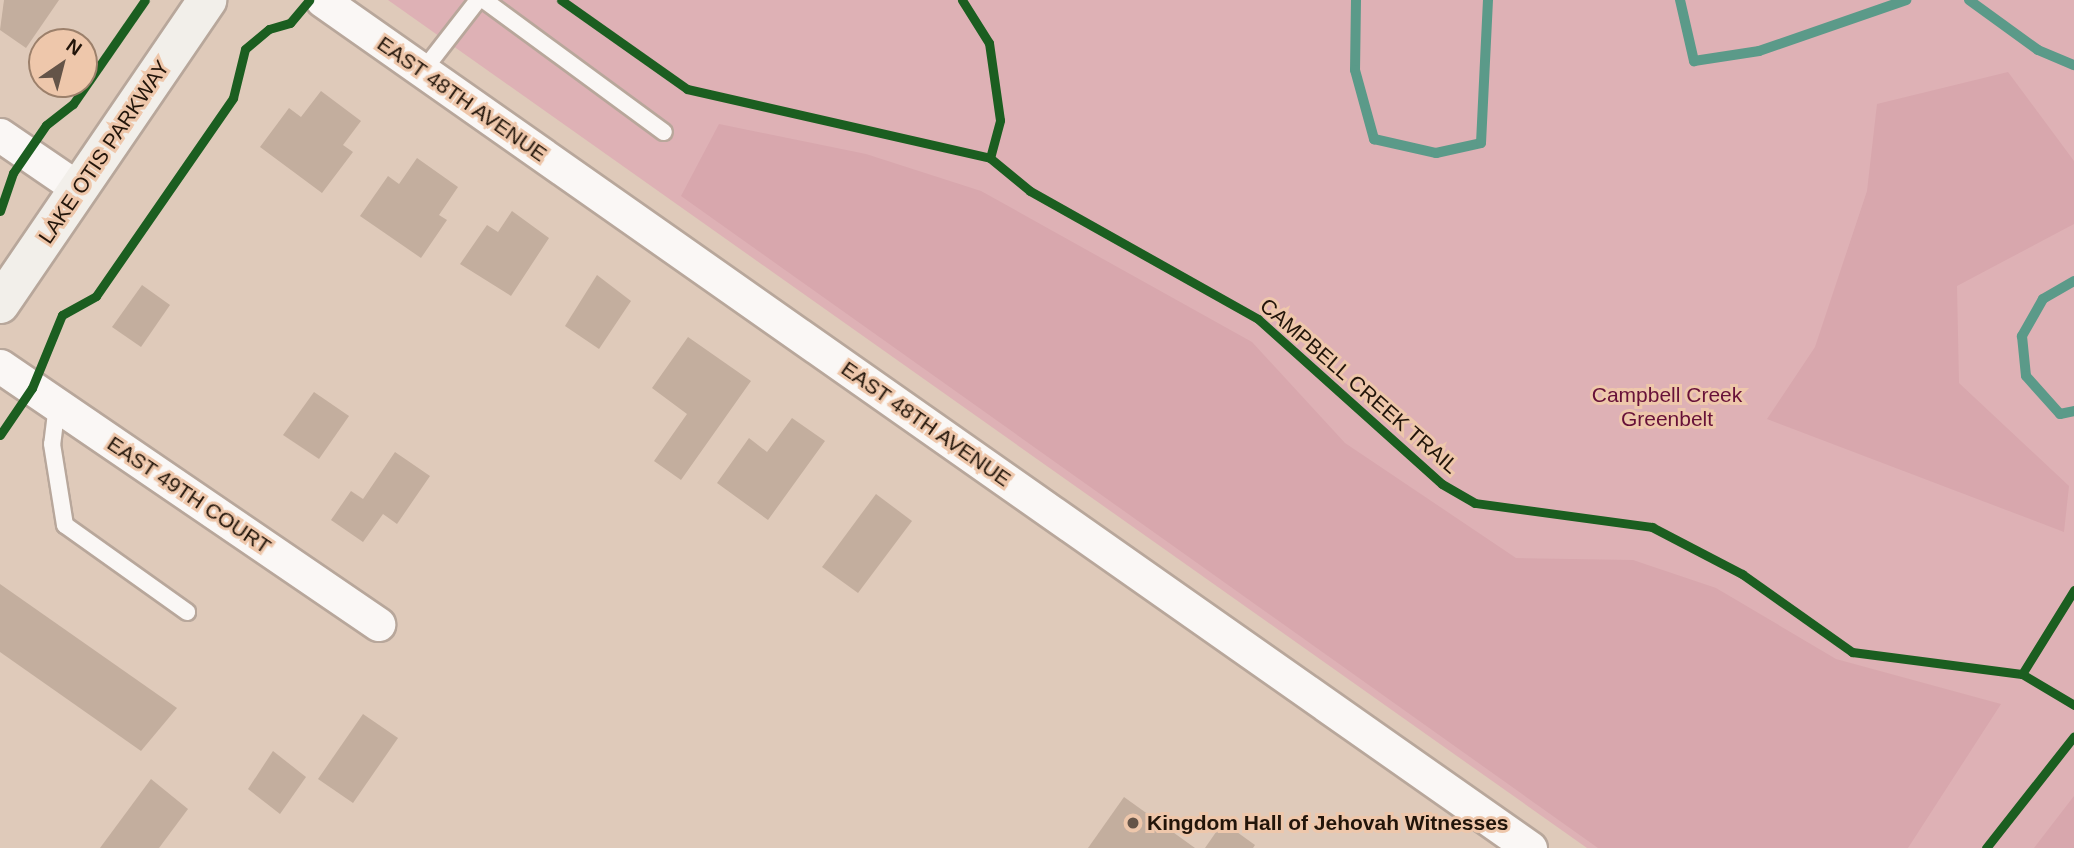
<!DOCTYPE html>
<html>
<head>
<meta charset="utf-8">
<style>
	body { margin:0 }
	#map { position:relative; width:2074px; height:848px; overflow:hidden; background:#dfcaba; font-family:Arial,sans-serif }
	div>[style] { position:absolute }
	[style*='--x'] { left:calc(var(--x)*1px); top:calc(var(--y)*1px); width:calc(var(--w)*1px); rotate:calc(var(--a)*1deg) }
	.green>* { inset:0; background:#deb1b5 }
	.forest>* { inset:0; background:#d8a7ad }
	.stream>* { height:10px; margin:-5px; padding:0 5px; transform-origin:5px; border-radius:5px; background:#5b9a89 }
	.building>* { inset:0; background:#c3ae9e }
	.roads { filter:drop-shadow(2px 0 #b8a79b) drop-shadow(-2px 0 #b8a79b) drop-shadow(0 2px #b8a79b) drop-shadow(0 -2px #b8a79b) }
	.lane>* { height:16px; margin:-8px; padding:0 8px; transform-origin:8px; border-radius:8px; background:#faf7f5 }
	.street>* { height:33px; margin:-16.5px; padding:0 16.5px; transform-origin:16.5px; border-radius:16.5px; background:#faf7f5 }
	.secondary>* { height:38px; margin:-19px; padding:0 19px; transform-origin:19px; border-radius:19px; background:#f2efea }
	.cycleway>* { height:9px; margin:-4.5px; padding:0 4.5px; transform-origin:4.5px; border-radius:4.5px; background:#1b5e20 }
	.dots>* { width:19px; height:19px; translate:-50% -50%; box-sizing:border-box; border:4px solid #eec7ab; border-radius:50% }
	span { translate:-50% -50%; white-space:nowrap; text-align:center; line-height:1.15; -webkit-text-stroke:6px #eec7ab; paint-order:stroke }
	.street-label { font-size:21px; color:#22150a }
	.park-label { font-size:21px; color:#671138 }
	.poi-label { font-size:21px; color:#22150a; font-weight:700 }
	.left { translate:0 -50%; text-align:left }
	.north { position:absolute; left:28px; top:28px; width:70px; height:70px; box-sizing:border-box; background:#eec7ab; border:2px solid #9c806b; border-radius:50%; rotate:35deg; font-size:19px; font-weight:700; line-height:28px; text-align:center; color:#22150a }
	.north::after { content:''; display:block; margin:auto; width:24px; height:32px; background:#645448; clip-path:polygon(50% 0,100% 100%,50% 72%,0 100%) }
</style>
</head>
<body>
<div id="map">
	<div class="green">
		<div style="clip-path:polygon(388px 0,2074px 0,2074px 848px,1587px 848px)"></div>
	</div>
	<div class="forest">
		<div style="clip-path:polygon(2008px 72px,2074px 161px,2074px 224px,1957px 286px,1959px 383px,2069px 486px,2064px 532px,1767px 419px,1815px 347px,1867px 191px,1877px 104px)"></div>
		<div style="clip-path:polygon(719px 124px,866px 154px,981px 191px,1252px 342px,1345px 443px,1516px 558px,1633px 560px,1716px 588px,1836px 659px,2001px 704px,1908px 848px,1598px 848px,681px 196px)"></div>
		<div style="clip-path:polygon(2074px 796px,2074px 848px,2034px 848px)"></div>
	</div>
	<div class="stream">
		<div style="--x:1356;--y:0;--w:70;--a:90.8"></div>
		<div style="--x:1355;--y:70;--w:72;--a:74.6"></div>
		<div style="--x:1374;--y:139;--w:64;--a:12.7"></div>
		<div style="--x:1436;--y:153;--w:46;--a:-12.5"></div>
		<div style="--x:1481;--y:143;--w:143;--a:-87.2"></div>
		<div style="--x:1680;--y:0;--w:63;--a:77.1"></div>
		<div style="--x:1694;--y:61;--w:66;--a:-8.7"></div>
		<div style="--x:1759;--y:51;--w:156;--a:-19.1"></div>
		<div style="--x:1969;--y:0;--w:85;--a:35.9"></div>
		<div style="--x:2038;--y:50;--w:39;--a:23"></div>
		<div style="--x:2074;--y:281;--w:36;--a:150"></div>
		<div style="--x:2043;--y:299;--w:43;--a:119.6"></div>
		<div style="--x:2022;--y:336;--w:40;--a:84.3"></div>
		<div style="--x:2026;--y:376;--w:51;--a:48.2"></div>
		<div style="--x:2060;--y:414;--w:14;--a:-12"></div>
	</div>
	<div class="building">
		<div style="clip-path:polygon(4px 0,59px 0,26px 48px,0 30px)"></div>
		<div style="clip-path:polygon(321px 91px,361px 121px,343px 145px,353px 152px,322px 193px,260px 147px,289px 108px,301px 117px)"></div>
		<div style="clip-path:polygon(417px 158px,458px 187px,439px 215px,447px 220px,421px 258px,360px 216px,388px 176px,399px 184px)"></div>
		<div style="clip-path:polygon(512px 211px,549px 238px,511px 296px,460px 264px,487px 225px,498px 232px)"></div>
		<div style="clip-path:polygon(597px 275px,631px 301px,599px 349px,565px 326px)"></div>
		<div style="clip-path:polygon(142px 285px,170px 305px,141px 347px,112px 327px)"></div>
		<div style="clip-path:polygon(688px 337px,751px 381px,681px 480px,654px 461px,687px 414px,652px 388px)"></div>
		<div style="clip-path:polygon(314px 392px,349px 416px,319px 459px,283px 435px)"></div>
		<div style="clip-path:polygon(792px 418px,825px 441px,768px 520px,717px 483px,749px 438px,767px 452px)"></div>
		<div style="clip-path:polygon(395px 452px,430px 476px,397px 524px,383px 514px,363px 542px,331px 520px,351px 491px,363px 499px)"></div>
		<div style="clip-path:polygon(876px 494px,912px 521px,858px 593px,822px 567px)"></div>
		<div style="clip-path:polygon(0 584px,177px 708px,141px 751px,0 652px)"></div>
		<div style="clip-path:polygon(363px 714px,398px 738px,353px 803px,318px 779px)"></div>
		<div style="clip-path:polygon(273px 751px,306px 777px,280px 814px,248px 789px)"></div>
		<div style="clip-path:polygon(151px 779px,188px 809px,159px 848px,100px 848px)"></div>
		<div style="clip-path:polygon(1124px 797px,1195px 848px,1088px 848px)"></div>
		<div style="clip-path:polygon(1223px 822px,1255px 845px,1253px 848px,1205px 848px)"></div>
	</div>
	<div class="roads">
		<div class="lane">
			<div style="--x:484;--y:0;--w:223;--a:36.3"></div>
			<div style="--x:422;--y:72;--w:91;--a:-52.1"></div>
			<div style="--x:57;--y:405;--w:39;--a:97"></div>
			<div style="--x:52;--y:444;--w:82;--a:80.9"></div>
			<div style="--x:65;--y:525;--w:150;--a:35.5"></div>
		</div>
		<div class="street">
			<div style="--x:322;--y:0;--w:1476;--a:35.07"></div>
			<div style="--x:0;--y:135;--w:96;--a:34.4"></div>
			<div style="--x:0;--y:366;--w:458;--a:34.3"></div>
		</div>
		<div class="secondary">
			<div style="--x:0;--y:304;--w:368;--a:-55.7"></div>
		</div>
	</div>
	<div class="cycleway">
		<div style="--x:561;--y:0;--w:154;--a:35.2"></div>
		<div style="--x:687;--y:89;--w:311;--a:12.8"></div>
		<div style="--x:990;--y:158;--w:39;--a:-75"></div>
		<div style="--x:1000;--y:120;--w:78;--a:-98.1"></div>
		<div style="--x:989;--y:43;--w:51;--a:-122.1"></div>
		<div style="--x:990;--y:158;--w:52;--a:39.5"></div>
		<div style="--x:1030;--y:191;--w:261;--a:29.3"></div>
		<div style="--x:1258;--y:319;--w:247;--a:41.9"></div>
		<div style="--x:1442;--y:484;--w:38;--a:30"></div>
		<div style="--x:1475;--y:503;--w:179;--a:7.7"></div>
		<div style="--x:1652;--y:527;--w:102;--a:27.6"></div>
		<div style="--x:1742;--y:574;--w:135;--a:35.3"></div>
		<div style="--x:1852;--y:652;--w:171;--a:7.4"></div>
		<div style="--x:2022;--y:674;--w:61;--a:30.8"></div>
		<div style="--x:0;--y:211;--w:40;--a:-71.1"></div>
		<div style="--x:13;--y:173;--w:58;--a:-55.5"></div>
		<div style="--x:46;--y:125;--w:34;--a:-38"></div>
		<div style="--x:73;--y:104;--w:126;--a:-55.3"></div>
		<div style="--x:0;--y:435;--w:57;--a:-55.8"></div>
		<div style="--x:32;--y:388;--w:79;--a:-67.7"></div>
		<div style="--x:62;--y:315;--w:39;--a:-29"></div>
		<div style="--x:96;--y:296;--w:241;--a:-55.3"></div>
		<div style="--x:233;--y:98;--w:50;--a:-76.2"></div>
		<div style="--x:245;--y:49;--w:31;--a:-40"></div>
		<div style="--x:269;--y:29;--w:22;--a:-16"></div>
		<div style="--x:290;--y:23;--w:30;--a:-50"></div>
		<div style="--x:2022;--y:674;--w:99;--a:-58.2"></div>
		<div style="--x:1986;--y:848;--w:142;--a:-51.8"></div>
	</div>
	<div class="dots">
		<div style="left:1133px;top:823px;background:#645448"></div>
	</div>
	<div class="street-label">
		<span style="left:462px;top:99px;rotate:35deg">EAST 48TH AVENUE</span>
		<span style="left:104px;top:152px;rotate:-56deg">LAKE OTIS PARKWAY</span>
		<span style="left:1359px;top:386px;rotate:41deg">CAMPBELL CREEK TRAIL</span>
		<span style="left:926px;top:424px;rotate:35deg">EAST 48TH AVENUE</span>
		<span style="left:189px;top:495px;rotate:34deg">EAST 49TH COURT</span>
	</div>
	<div class="park-label">
		<span style="left:1667px;top:407px">Campbell Creek<br>Greenbelt</span>
	</div>
	<div class="poi-label">
		<span class="left" style="left:1147px;top:823px">Kingdom Hall of Jehovah Witnesses</span>
	</div>
	<div class="north">N</div>
</div>
</body>
</html>
